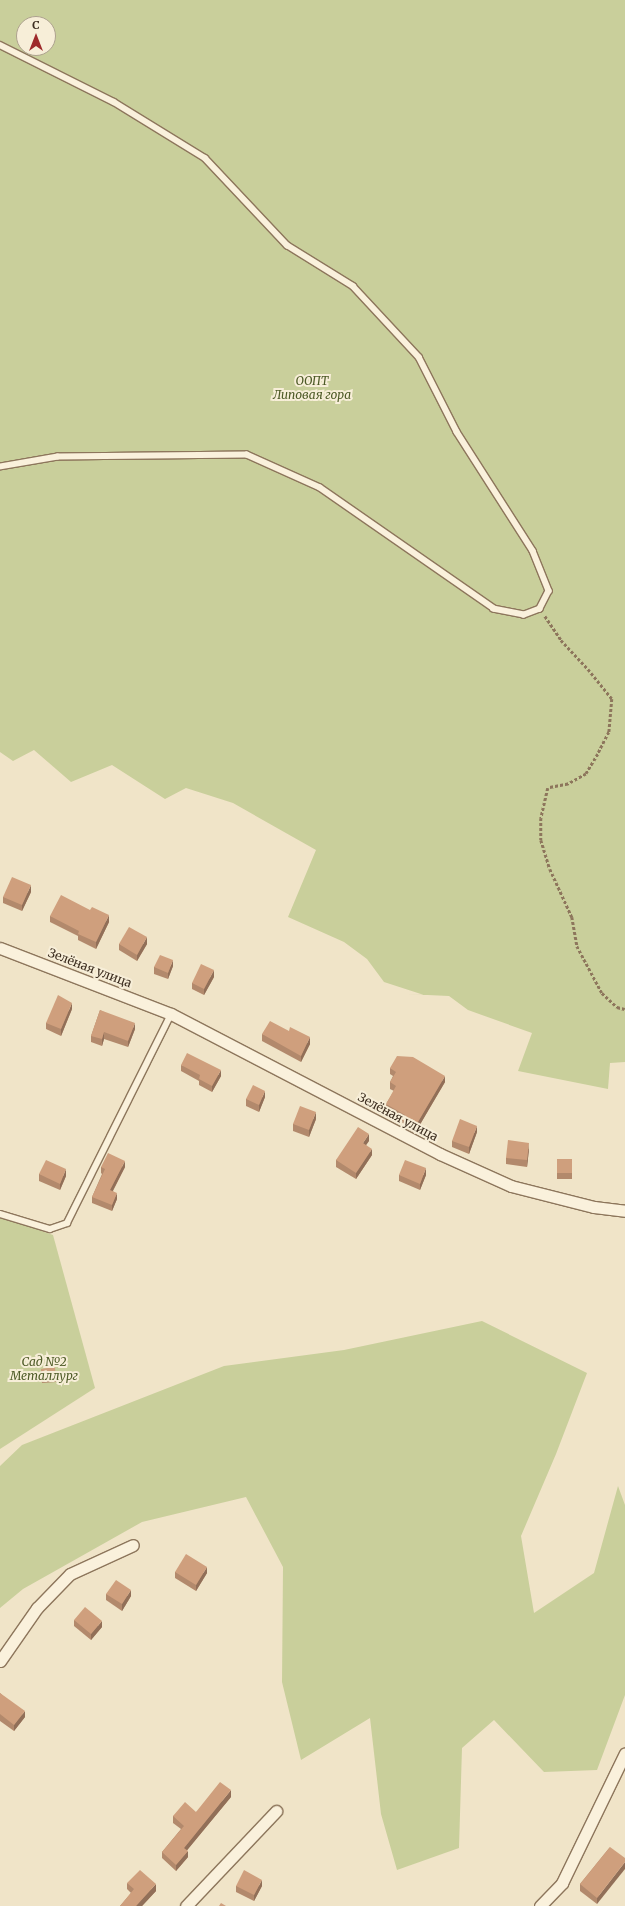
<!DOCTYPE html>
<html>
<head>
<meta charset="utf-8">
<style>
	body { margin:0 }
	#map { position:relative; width:625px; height:1906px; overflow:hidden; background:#f0e4c8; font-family:Merriweather,serif }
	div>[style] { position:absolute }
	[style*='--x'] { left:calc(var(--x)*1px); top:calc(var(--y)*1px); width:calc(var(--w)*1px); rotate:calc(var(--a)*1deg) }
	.green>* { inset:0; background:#c9cf9b }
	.path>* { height:2.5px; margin-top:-1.25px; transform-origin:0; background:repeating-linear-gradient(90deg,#8d765c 0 3px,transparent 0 5px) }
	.roads { filter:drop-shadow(1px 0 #8d765c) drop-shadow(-1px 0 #8d765c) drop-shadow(0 1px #8d765c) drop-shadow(0 -1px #8d765c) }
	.service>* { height:5.5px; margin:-2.75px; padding:0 2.75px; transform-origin:2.75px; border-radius:2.75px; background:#faf1dc }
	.minor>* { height:11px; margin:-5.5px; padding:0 5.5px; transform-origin:5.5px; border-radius:5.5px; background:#faf1dc }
	.wall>* { inset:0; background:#b2896c }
	.shaded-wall>* { inset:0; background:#916f58 }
	.building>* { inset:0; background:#cf9f7d }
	span { translate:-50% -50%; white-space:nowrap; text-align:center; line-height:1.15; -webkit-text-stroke:4px #f7eed8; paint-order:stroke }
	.park-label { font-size:12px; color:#4d5a26; font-style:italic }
	.street-label { font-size:12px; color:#3d2e20 }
	.north { position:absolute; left:16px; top:16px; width:40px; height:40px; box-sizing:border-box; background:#f7eed8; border:1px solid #ada18e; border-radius:50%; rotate:0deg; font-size:11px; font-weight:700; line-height:16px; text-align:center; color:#3d2e20 }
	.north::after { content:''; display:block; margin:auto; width:14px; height:18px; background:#9e2a2b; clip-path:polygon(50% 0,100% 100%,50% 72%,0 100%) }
</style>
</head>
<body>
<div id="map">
	<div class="green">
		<div style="clip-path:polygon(evenodd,0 0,625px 0,625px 1062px,610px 1063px,608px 1089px,518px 1071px,532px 1033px,468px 1010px,449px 996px,406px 994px,424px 995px,384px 982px,367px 959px,344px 942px,288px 917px,316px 850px,233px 803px,186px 788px,165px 799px,112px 765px,71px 782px,34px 750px,13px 761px,0 752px,0 0,24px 24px,48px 24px,48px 48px,24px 48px,24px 24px)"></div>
		<div style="clip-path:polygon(0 1216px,53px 1235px,95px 1388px,0 1449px)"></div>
		<div style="clip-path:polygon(482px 1321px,587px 1373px,556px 1454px,521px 1536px,534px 1613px,594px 1573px,618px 1486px,625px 1505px,625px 1695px,597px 1770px,544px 1772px,494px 1720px,462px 1748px,459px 1848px,397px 1870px,381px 1814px,370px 1718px,301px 1760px,282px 1682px,283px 1567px,246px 1497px,142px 1522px,23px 1589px,0 1608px,0 1466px,22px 1445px,224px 1366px,344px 1350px)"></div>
	</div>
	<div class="path">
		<div style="--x:545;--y:616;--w:29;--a:56"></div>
		<div style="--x:561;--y:640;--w:40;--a:47"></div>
		<div style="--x:588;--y:669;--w:38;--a:51"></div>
		<div style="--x:612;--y:699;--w:33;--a:95"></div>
		<div style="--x:609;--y:732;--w:25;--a:117"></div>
		<div style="--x:598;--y:754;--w:23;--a:121"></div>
		<div style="--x:586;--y:774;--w:21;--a:151"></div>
		<div style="--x:568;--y:784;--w:20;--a:169"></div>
		<div style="--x:548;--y:788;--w:31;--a:103"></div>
		<div style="--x:541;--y:818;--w:22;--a:90"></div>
		<div style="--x:541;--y:840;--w:30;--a:73"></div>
		<div style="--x:550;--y:869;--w:53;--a:65.4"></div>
		<div style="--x:572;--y:917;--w:29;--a:80"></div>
		<div style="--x:577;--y:946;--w:53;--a:62"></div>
		<div style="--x:602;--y:993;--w:21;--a:43"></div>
		<div style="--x:617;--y:1007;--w:8;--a:14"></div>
	</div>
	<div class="roads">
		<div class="service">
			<div style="--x:0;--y:45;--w:127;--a:26.6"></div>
			<div style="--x:114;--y:102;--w:107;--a:31.6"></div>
			<div style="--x:205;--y:158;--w:120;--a:46.7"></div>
			<div style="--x:287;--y:245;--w:78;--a:31.8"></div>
			<div style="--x:353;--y:286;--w:97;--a:47.1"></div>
			<div style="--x:419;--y:357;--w:84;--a:63.1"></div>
			<div style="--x:457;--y:432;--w:141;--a:57.4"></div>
			<div style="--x:533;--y:551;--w:43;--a:68.2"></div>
			<div style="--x:549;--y:591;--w:20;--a:117"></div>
			<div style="--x:540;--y:609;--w:17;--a:159"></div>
			<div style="--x:524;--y:615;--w:31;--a:-169"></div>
			<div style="--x:494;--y:609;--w:212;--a:-145.2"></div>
			<div style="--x:320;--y:488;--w:80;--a:-155.7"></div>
			<div style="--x:247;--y:455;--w:189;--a:179.4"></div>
			<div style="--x:58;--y:457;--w:59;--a:170.2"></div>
			<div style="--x:0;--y:1214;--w:52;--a:16.7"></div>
			<div style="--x:50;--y:1229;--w:18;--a:-19"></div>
			<div style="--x:67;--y:1223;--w:233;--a:-63.5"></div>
		</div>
		<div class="minor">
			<div style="--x:0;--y:948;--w:183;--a:21.1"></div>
			<div style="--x:171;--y:1014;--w:303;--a:27.5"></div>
			<div style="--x:440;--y:1154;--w:78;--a:24.3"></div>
			<div style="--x:511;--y:1186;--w:86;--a:14.2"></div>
			<div style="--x:594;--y:1207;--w:31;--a:7"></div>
			<div style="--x:0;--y:1661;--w:65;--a:-55.1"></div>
			<div style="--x:37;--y:1608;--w:47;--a:-45.9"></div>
			<div style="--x:70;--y:1574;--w:69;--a:-24.7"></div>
			<div style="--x:186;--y:1906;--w:131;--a:-46.5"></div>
			<div style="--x:540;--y:1906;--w:32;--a:-46"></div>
			<div style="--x:562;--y:1883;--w:144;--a:-64.1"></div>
		</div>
	</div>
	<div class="wall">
		<div style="clip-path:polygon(31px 892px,22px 911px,3px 903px,3px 897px)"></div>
		<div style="clip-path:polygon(50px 916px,109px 922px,96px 949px,78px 940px,78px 936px,50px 922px)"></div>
		<div style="clip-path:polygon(119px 944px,147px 944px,137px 961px,119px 950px)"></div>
		<div style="clip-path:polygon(173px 966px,168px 979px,154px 974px,154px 967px)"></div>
		<div style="clip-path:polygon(214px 977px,204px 995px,192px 989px,192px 983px)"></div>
		<div style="clip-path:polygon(72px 1009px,61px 1036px,46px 1029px,46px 1023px)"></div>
		<div style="clip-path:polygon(100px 1010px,135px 1029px,128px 1047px,104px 1039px,102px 1046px,91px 1042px,91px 1036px)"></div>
		<div style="clip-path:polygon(262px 1034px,310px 1044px,301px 1062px,262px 1041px)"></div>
		<div style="clip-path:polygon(181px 1065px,221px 1076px,212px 1092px,199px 1085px,199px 1081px,181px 1071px)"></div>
		<div style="clip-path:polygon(390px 1068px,445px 1082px,415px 1133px,402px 1126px,402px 1120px,386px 1110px,386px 1104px,394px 1091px,390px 1089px,390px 1082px,393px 1076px,390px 1074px)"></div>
		<div style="clip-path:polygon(265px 1097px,259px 1112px,246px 1106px,246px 1099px)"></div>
		<div style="clip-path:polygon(316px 1119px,309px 1137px,293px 1131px,293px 1124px)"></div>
		<div style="clip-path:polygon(477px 1132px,469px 1154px,452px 1147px,452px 1141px)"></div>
		<div style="clip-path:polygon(369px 1141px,366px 1145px,372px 1155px,356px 1179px,336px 1167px,336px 1160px)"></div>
		<div style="clip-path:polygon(529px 1149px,527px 1167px,506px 1164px,506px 1158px)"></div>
		<div style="clip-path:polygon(557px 1159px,572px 1159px,572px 1179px,557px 1179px)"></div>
		<div style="clip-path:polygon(101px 1167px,125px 1167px,113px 1191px,117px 1199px,112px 1211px,92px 1203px,92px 1197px,102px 1174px,101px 1173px)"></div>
		<div style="clip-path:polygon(39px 1174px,66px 1176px,60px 1190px,39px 1181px)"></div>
		<div style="clip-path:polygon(399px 1175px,426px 1175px,420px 1190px,399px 1181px)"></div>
		<div style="clip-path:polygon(41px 1369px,56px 1379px,56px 1382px,42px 1383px)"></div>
		<div style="clip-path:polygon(175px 1572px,207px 1573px,196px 1591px,175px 1578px)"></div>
		<div style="clip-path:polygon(106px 1594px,131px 1596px,122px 1611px,106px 1600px)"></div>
		<div style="clip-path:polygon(74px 1620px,102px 1627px,91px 1640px,74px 1626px)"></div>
		<div style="clip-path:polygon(0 1693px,25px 1717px,14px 1731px,0 1721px)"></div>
		<div style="clip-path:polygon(231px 1797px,187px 1850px,188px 1857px,176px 1871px,162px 1858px,162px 1852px,181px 1829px,173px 1823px,173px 1816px,196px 1812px)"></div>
		<div style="clip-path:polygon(610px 1847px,597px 1904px,580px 1891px,580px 1884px)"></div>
		<div style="clip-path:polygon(127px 1883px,156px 1891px,142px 1906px,120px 1906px,131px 1893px,127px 1889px)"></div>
		<div style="clip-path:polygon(236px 1886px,262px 1886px,254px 1901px,236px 1892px)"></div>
	</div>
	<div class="shaded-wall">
		<div style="clip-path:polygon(31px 885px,31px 892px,22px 911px,22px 905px)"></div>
		<div style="clip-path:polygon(109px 915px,109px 922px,96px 949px,96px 942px)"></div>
		<div style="clip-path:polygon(147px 937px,147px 944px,137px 961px,137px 955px)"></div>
		<div style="clip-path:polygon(173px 960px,173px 966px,168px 979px,168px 973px)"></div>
		<div style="clip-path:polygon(214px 970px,214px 977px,204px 995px,204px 989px)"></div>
		<div style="clip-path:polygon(72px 1003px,72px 1009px,61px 1036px,61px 1029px)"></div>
		<div style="clip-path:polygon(135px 1023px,135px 1029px,128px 1047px,128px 1041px)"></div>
		<div style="clip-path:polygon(104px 1032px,104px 1039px,102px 1046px,102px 1039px)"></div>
		<div style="clip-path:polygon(310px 1037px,310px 1044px,301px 1062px,301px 1056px)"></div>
		<div style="clip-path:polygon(221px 1070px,221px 1076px,212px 1092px,212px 1086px)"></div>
		<div style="clip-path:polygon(445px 1076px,445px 1082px,415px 1133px,415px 1127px)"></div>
		<div style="clip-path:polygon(265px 1091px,265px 1097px,259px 1112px,259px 1105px)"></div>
		<div style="clip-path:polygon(316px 1112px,316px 1119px,309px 1137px,309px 1130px)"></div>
		<div style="clip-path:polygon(477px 1126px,477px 1132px,469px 1154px,469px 1147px)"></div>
		<div style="clip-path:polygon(369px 1134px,369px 1141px,363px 1149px,363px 1143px)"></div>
		<div style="clip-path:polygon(529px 1143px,529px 1149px,527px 1167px,527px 1160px)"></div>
		<div style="clip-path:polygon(372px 1149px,372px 1155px,356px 1179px,356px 1173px)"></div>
		<div style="clip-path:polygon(125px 1161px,125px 1167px,110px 1196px,110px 1190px)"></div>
		<div style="clip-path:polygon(426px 1168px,426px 1175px,420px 1190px,420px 1184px)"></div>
		<div style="clip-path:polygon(66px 1169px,66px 1176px,60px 1190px,60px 1184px)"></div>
		<div style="clip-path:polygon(117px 1193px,117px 1199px,112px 1211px,112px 1205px)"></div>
		<div style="clip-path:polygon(207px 1567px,207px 1573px,196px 1591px,196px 1585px)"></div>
		<div style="clip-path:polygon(131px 1590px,131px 1596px,122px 1611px,122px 1604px)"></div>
		<div style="clip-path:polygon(102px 1621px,102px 1627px,91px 1640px,91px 1634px)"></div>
		<div style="clip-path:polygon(25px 1711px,25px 1717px,14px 1731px,14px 1725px)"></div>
		<div style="clip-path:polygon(231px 1790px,231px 1797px,184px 1854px,184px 1848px)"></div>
		<div style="clip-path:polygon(188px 1851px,188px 1857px,176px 1871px,176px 1865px)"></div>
		<div style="clip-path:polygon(625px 1862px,625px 1869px,597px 1904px,597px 1898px)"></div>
		<div style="clip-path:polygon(262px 1880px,262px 1886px,254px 1901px,254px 1895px)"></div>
		<div style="clip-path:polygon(156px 1884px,156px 1891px,142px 1906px,136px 1906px)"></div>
	</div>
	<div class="building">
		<div style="clip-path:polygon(12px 877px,31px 885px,22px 905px,3px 897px)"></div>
		<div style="clip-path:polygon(61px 895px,90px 910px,92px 907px,109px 915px,96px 942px,78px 934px,79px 931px,50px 916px)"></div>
		<div style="clip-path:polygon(129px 927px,147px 937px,137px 955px,119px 944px)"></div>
		<div style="clip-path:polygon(160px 955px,173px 960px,168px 973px,154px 967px)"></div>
		<div style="clip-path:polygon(201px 964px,214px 970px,204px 989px,192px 983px)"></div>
		<div style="clip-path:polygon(58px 995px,72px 1003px,61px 1029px,46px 1023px)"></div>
		<div style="clip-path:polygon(100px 1010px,135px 1023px,128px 1041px,104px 1032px,102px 1039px,91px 1036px)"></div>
		<div style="clip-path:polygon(270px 1021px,289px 1031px,290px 1027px,310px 1037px,301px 1056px,262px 1034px)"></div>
		<div style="clip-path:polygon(187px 1053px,221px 1070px,212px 1086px,199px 1079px,200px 1075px,181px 1065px)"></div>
		<div style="clip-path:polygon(397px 1056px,413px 1057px,445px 1076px,415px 1127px,402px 1120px,405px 1115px,386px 1104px,396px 1086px,390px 1082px,396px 1072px,390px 1068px)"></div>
		<div style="clip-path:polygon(253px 1085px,265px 1091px,259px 1105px,246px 1099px)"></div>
		<div style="clip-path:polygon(300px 1106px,316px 1112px,309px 1130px,293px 1124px)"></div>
		<div style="clip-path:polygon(460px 1119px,477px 1126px,469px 1147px,452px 1141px)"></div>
		<div style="clip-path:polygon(358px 1127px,369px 1134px,363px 1143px,372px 1149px,356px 1173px,336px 1160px)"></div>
		<div style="clip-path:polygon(508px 1140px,529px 1143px,527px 1160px,506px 1158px)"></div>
		<div style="clip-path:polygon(108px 1153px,125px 1161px,110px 1190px,117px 1193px,112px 1205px,92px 1197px,105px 1169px,101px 1167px)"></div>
		<div style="clip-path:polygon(557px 1159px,572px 1159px,572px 1173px,557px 1173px)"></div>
		<div style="clip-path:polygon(46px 1160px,66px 1169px,60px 1184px,39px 1174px)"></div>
		<div style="clip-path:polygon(405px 1160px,426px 1168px,420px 1184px,399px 1175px)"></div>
		<div style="clip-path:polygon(55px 1367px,56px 1379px,42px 1380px,41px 1369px)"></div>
		<div style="clip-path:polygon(186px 1554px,207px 1567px,196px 1585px,175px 1572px)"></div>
		<div style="clip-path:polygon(116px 1580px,131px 1590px,122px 1604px,106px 1594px)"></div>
		<div style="clip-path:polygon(85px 1607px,102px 1621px,91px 1634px,74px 1620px)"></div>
		<div style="clip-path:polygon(0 1693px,25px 1711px,14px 1725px,0 1714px)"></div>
		<div style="clip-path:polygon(220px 1782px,231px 1790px,184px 1848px,188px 1851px,176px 1865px,162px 1852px,184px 1826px,173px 1816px,185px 1802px,196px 1812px)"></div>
		<div style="clip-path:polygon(610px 1847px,625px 1858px,625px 1862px,597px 1898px,580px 1884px)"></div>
		<div style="clip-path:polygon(140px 1870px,156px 1884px,136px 1906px,120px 1906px,134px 1889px,127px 1883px)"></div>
		<div style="clip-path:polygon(244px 1870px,262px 1880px,254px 1895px,236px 1886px)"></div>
		<div style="clip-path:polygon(221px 1903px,226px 1906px,219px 1906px)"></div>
	</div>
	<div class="park-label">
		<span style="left:312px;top:388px">ООПТ<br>Липовая гора</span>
		<span style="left:44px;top:1369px">Сад №2<br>Металлург</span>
	</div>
	<div class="street-label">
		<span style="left:90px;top:968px;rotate:21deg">Зелёная улица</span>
		<span style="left:398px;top:1117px;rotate:28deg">Зелёная улица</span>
	</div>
	<div class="north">С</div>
</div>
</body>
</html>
